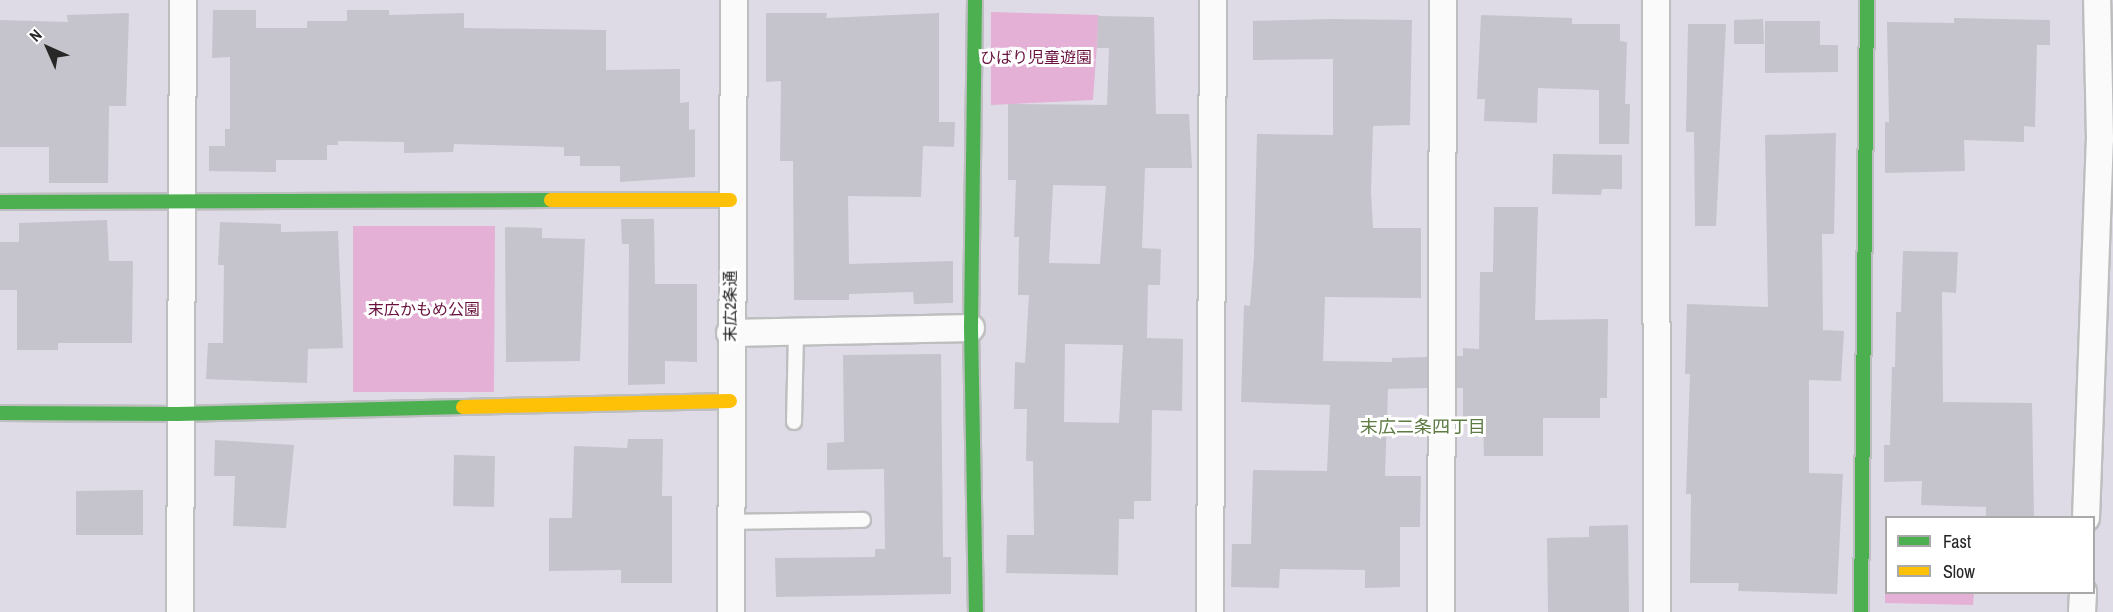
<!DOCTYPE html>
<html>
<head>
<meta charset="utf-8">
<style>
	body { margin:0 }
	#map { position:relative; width:2113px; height:612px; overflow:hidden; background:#dedbe7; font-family:"Archivo Narrow","Noto Sans JP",sans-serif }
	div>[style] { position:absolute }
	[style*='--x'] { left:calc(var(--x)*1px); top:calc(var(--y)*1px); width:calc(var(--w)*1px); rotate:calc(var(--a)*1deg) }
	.green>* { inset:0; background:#e4b0d5 }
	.building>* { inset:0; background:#c5c3cb }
	.roads { filter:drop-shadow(2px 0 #bdbebf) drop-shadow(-2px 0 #bdbebf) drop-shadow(0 2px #bdbebf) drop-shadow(0 -2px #bdbebf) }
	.lane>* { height:14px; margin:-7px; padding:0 7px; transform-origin:7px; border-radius:7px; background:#fafafb }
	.street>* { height:26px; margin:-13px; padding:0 13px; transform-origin:13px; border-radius:13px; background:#fafafb }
	.fast>* { height:14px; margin:-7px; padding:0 7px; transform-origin:7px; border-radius:7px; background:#4caf50 }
	.slow>* { height:14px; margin:-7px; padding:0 7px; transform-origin:7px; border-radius:7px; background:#ffc107 }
	span { translate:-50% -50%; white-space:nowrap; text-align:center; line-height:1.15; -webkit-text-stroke:6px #fff; paint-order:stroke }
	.park-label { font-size:16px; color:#69123e }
	.street-label { font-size:16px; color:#272727 }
	.neighbourhood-label { font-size:18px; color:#5e7b44 }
	.legend { position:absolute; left:1885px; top:516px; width:210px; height:78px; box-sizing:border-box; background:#fff; border:2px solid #a9a9a9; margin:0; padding:8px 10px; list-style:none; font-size:18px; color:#272727 }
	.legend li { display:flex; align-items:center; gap:12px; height:30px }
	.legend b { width:30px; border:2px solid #a9a9a9 }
	.north { position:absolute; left:18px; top:18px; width:60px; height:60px; -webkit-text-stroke:4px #fff; paint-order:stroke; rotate:315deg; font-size:16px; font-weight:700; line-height:24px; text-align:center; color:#272727 }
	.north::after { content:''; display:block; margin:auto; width:21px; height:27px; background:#272727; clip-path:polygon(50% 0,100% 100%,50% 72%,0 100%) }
</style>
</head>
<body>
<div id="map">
	<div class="green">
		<div style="clip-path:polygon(991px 12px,1099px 15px,1093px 100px,991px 105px)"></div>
		<div style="clip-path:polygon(353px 226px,495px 226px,494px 392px,353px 392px)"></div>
		<div style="clip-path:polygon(1886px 532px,1886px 592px,1974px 593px,1973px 605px,1885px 603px)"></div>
	</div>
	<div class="building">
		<div style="clip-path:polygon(213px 10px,256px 10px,256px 28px,307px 28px,307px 21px,347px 21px,347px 10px,389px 10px,389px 15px,464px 13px,464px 28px,606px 30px,606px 70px,680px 69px,680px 103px,689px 102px,689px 130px,695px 129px,695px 177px,620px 182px,620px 166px,580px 166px,580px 156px,564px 156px,564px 147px,454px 144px,453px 152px,404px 153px,404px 142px,338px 141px,338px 145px,327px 145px,327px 160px,276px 160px,276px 172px,209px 171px,209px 146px,225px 146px,225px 129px,230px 129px,230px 57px,212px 58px)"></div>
		<div style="clip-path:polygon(129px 13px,126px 106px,109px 106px,108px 183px,49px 183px,49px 147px,0 147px,0 20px,68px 22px,67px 15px)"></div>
		<div style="clip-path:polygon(766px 13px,827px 13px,826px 18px,939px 13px,939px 122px,955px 122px,954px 147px,923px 146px,921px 197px,848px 196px,849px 264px,953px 261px,953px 303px,914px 304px,913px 292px,849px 294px,849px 300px,794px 300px,793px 161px,780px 161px,781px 81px,766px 82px)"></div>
		<div style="clip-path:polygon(1481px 15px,1572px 18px,1572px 24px,1620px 24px,1620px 41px,1627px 42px,1625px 104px,1630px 104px,1629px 144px,1599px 144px,1599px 90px,1538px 88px,1537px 123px,1484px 121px,1485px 99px,1477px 99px)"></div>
		<div style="clip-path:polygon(evenodd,1098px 16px,1154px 17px,1156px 114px,1189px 114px,1192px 168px,1145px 168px,1142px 248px,1161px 249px,1160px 285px,1148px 285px,1147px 338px,1183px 339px,1182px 411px,1152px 410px,1151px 501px,1134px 501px,1134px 519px,1119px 519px,1118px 575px,1006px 573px,1007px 535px,1034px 535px,1033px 461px,1026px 461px,1027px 409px,1014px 409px,1015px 362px,1025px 363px,1029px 295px,1018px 295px,1019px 237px,1014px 237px,1016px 180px,1008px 180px,1008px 104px,1107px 105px,1109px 48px,1097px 48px,1098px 16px,1053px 185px,1106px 186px,1100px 264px,1049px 263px,1053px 185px,1098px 16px,1065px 344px,1123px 345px,1119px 423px,1064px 422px,1065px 344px)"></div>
		<div style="clip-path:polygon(1954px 18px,2050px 20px,2050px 45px,2037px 45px,2035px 127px,2024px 126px,2024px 142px,1964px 140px,1965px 171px,1885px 173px,1885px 122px,1889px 122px,1887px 22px,1954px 23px)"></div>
		<div style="clip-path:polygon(1331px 19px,1412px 20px,1410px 125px,1373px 126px,1371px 191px,1373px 228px,1421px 228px,1421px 298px,1325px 297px,1323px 361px,1392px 362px,1392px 358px,1427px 357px,1427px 388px,1388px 389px,1385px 476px,1421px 476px,1420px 527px,1400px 527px,1400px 587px,1365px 588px,1365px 570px,1280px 569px,1279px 588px,1231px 587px,1232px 544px,1251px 544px,1253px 470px,1327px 471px,1330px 405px,1241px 402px,1244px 305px,1250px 306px,1254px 256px,1257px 134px,1333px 135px,1333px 59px,1253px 60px,1253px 21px)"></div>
		<div style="clip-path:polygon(1763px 19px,1764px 44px,1734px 44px,1734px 20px)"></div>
		<div style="clip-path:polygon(1765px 21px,1820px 21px,1820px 45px,1838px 45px,1838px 72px,1765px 73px)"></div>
		<div style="clip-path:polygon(1688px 24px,1726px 24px,1716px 226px,1695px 226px,1694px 132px,1686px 132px)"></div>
		<div style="clip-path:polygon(1836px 133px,1834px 234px,1822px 234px,1823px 330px,1844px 331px,1841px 381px,1809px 380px,1809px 473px,1843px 474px,1837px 594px,1738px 591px,1739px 583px,1690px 583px,1691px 494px,1686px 494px,1690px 374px,1685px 374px,1687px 304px,1768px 307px,1765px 135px)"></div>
		<div style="clip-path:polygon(1553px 154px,1622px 155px,1622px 189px,1602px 189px,1601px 195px,1552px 194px)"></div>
		<div style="clip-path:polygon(1494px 207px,1538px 207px,1535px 320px,1608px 319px,1607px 398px,1600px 398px,1600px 418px,1543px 418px,1543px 456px,1484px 456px,1483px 420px,1463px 421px,1463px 388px,1457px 388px,1457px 356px,1463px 356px,1463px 348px,1479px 349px,1480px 272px,1493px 272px)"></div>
		<div style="clip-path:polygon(621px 219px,654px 219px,655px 284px,697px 284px,697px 362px,665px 361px,665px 384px,628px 385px,629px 244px,622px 244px)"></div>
		<div style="clip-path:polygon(107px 220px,109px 261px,133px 261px,132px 343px,58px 343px,58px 350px,17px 350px,17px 290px,0 290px,0 242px,19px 242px,19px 223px)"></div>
		<div style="clip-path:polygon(220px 222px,281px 224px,281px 232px,338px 231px,343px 348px,308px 349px,307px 383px,206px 379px,208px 343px,223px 343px,224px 265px,218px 265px)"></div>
		<div style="clip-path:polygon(505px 227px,542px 228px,542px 238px,585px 239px,580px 361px,506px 362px)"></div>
		<div style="clip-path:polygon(1903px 251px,1958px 252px,1956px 293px,1942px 292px,1943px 402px,2032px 403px,2034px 518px,1986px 518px,1986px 507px,1921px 505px,1922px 481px,1884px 482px,1884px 445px,1890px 445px,1892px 367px,1895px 367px,1896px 312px,1901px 312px)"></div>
		<div style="clip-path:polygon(941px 354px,943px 557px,951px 557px,951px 594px,776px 597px,775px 558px,875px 557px,875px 549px,885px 549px,884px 469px,827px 470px,827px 443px,844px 442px,843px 355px)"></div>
		<div style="clip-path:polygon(628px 439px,663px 439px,662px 496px,672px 496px,672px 583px,621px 583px,621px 570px,549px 571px,549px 518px,572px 518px,574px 446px,627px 448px)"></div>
		<div style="clip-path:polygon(215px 440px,294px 445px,286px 528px,233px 526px,235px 476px,214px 476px)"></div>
		<div style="clip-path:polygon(454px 455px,495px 456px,494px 507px,453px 506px)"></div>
		<div style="clip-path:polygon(143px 490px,143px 535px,76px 535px,76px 491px)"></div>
		<div style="clip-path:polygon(1628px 525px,1629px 612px,1548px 612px,1547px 538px,1589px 537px,1589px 526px)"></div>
	</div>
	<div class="roads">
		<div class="lane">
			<div style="--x:794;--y:422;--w:91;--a:-88.7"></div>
			<div style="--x:730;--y:522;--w:133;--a:-0.9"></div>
		</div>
		<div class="street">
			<div style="--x:1656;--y:0;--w:612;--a:89.91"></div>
			<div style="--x:730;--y:333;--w:241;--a:-1.2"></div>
			<div style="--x:2086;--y:518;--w:379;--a:-87.9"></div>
			<div style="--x:2100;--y:139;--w:139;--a:-91.2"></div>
			<div style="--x:180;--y:612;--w:612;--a:-89.72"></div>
			<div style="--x:731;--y:612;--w:612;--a:-89.72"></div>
			<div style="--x:1210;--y:612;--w:612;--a:-89.72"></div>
			<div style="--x:1441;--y:612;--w:612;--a:-89.81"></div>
			<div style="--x:2082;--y:612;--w:20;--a:-87"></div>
		</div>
		<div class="fast">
			<div style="--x:975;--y:0;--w:328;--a:90.7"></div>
			<div style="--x:971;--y:328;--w:284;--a:89"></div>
			<div style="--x:0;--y:202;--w:551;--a:-0.21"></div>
			<div style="--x:0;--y:413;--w:178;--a:0.3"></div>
			<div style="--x:178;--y:414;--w:285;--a:-1.4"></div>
			<div style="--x:1861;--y:612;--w:612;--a:-89.44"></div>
		</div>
		<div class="slow">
			<div style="--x:551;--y:200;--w:179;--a:0"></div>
			<div style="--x:463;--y:407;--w:267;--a:-1.3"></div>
		</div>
	</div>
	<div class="park-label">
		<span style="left:1036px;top:57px">ひばり児童遊園</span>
		<span style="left:424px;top:309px">末広かもめ公園</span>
	</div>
	<div class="street-label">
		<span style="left:730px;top:306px;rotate:-90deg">末広2条通</span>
	</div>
	<div class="neighbourhood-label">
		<span style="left:1423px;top:427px">末広二条四丁目</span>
	</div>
	<ul class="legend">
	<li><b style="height:8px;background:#4caf50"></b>Fast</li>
	<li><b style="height:8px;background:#ffc107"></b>Slow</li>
	</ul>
	<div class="north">N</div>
</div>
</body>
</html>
